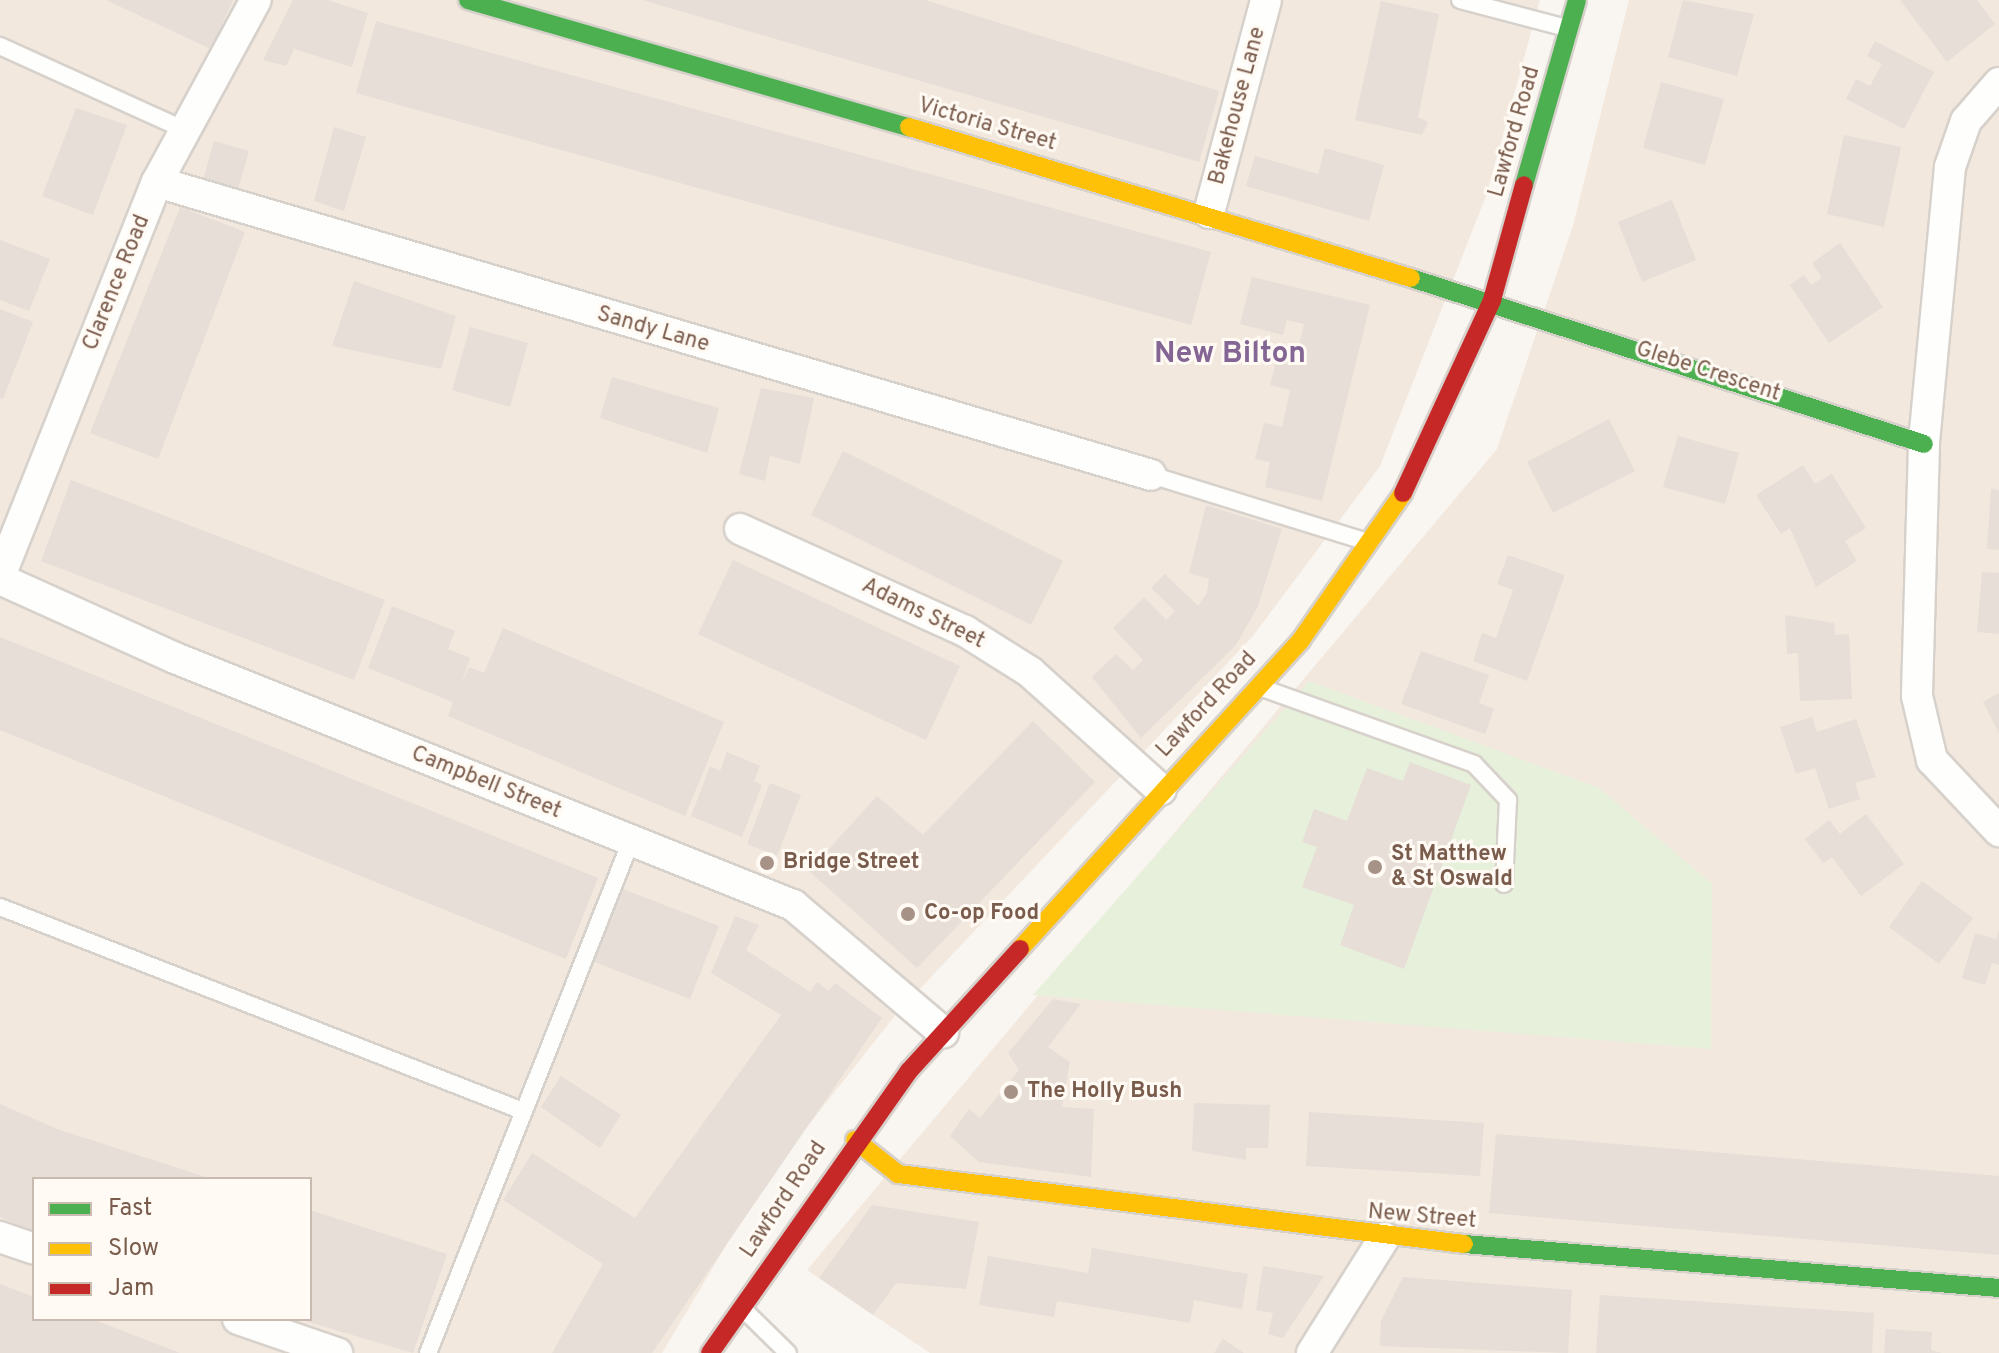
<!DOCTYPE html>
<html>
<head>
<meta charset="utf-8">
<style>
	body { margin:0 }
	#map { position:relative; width:1999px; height:1353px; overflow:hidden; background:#f9f5f0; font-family:Overpass,sans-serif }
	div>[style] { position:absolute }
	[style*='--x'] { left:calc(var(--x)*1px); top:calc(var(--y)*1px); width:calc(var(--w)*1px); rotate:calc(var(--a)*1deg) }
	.residential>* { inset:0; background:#f2e8de }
	.green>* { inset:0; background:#e7f0db }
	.building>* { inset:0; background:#e6ded7 }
	.roads { filter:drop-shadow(2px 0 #d7d1cb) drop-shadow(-2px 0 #d7d1cb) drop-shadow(0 2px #d7d1cb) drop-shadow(0 -2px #d7d1cb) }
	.lane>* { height:16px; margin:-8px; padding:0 8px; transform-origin:8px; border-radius:8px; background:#fefefd }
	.street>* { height:30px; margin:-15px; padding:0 15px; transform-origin:15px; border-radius:15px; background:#fefefd }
	.fast>* { height:18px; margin:-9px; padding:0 9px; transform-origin:9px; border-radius:9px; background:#4caf50 }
	.slow>* { height:18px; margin:-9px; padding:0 9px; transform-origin:9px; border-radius:9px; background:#ffc107 }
	.jam>* { height:18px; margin:-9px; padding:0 9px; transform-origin:9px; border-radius:9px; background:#c62828 }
	.dots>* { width:22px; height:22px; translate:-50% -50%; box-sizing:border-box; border:4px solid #fffaf3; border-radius:50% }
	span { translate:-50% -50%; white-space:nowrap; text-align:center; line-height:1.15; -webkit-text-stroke:6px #fffaf3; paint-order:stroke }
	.street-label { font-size:22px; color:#7a5c4d }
	.poi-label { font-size:22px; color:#7a5c4d; font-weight:700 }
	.left { translate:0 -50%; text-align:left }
	.district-label { font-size:30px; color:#846695; font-weight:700 }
	.legend { position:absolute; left:32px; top:1177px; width:280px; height:144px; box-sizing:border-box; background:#fffaf3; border:2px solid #cabbb1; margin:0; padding:10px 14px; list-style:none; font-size:24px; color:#7a5c4d }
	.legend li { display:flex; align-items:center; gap:16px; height:40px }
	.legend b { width:40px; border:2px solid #cabbb1 }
</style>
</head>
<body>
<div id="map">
	<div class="residential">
		<div style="clip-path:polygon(evenodd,0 0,1540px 0,1486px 196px,1380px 466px,1253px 636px,897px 1013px,765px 1180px,662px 1353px,0 1353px,0 0,34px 1179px,310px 1179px,310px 1319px,34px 1319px,34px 1179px)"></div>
		<div style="clip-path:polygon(1629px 0,1999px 0,1999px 1353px,930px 1353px,807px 1270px,1497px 449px,1573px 226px)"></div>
	</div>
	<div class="green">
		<div style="clip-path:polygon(1309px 681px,1599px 788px,1712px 884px,1711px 1049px,1033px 995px)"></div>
	</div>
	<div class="building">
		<div style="clip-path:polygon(106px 0,233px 0,211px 49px)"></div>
		<div style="clip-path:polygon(293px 0,328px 0,368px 13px,352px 67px,294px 49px,286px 66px,263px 60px)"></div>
		<div style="clip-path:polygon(642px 0,925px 0,1219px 91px,1199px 162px)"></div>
		<div style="clip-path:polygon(1683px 0,1754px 14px,1737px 76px,1668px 57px)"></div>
		<div style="clip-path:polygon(1900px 0,1977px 0,1995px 24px,1947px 62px)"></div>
		<div style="clip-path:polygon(1381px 1px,1439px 14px,1418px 117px,1428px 122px,1422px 135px,1355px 120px)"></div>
		<div style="clip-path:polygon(376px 21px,1211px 252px,1191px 325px,356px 93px)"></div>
		<div style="clip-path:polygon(1875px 41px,1934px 72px,1904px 129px,1846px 99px,1856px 79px,1870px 86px,1882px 64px,1867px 56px)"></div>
		<div style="clip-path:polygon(1661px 82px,1724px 99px,1705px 165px,1643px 148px)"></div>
		<div style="clip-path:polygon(76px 108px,127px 125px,93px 215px,42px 196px)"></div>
		<div style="clip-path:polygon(334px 127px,366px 137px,344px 211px,314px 201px)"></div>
		<div style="clip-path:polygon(1844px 135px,1901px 147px,1884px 227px,1827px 214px)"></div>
		<div style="clip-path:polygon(214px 141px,249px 151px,238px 189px,203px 180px)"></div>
		<div style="clip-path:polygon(1325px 148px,1384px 165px,1369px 221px,1246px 186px,1255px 156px,1318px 174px)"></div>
		<div style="clip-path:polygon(1672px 200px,1696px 260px,1642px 282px,1618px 222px)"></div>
		<div style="clip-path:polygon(180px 207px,245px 232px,158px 459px,90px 433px)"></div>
		<div style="clip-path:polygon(0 240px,50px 259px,29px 311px,0 300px)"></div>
		<div style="clip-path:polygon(1840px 243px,1883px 307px,1829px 343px,1790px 285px,1804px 275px,1811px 285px,1822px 278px,1812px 263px)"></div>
		<div style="clip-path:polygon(1252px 277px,1370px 305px,1322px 501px,1265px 487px,1270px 462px,1255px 459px,1264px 423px,1282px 427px,1290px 390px,1270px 385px,1277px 358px,1295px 362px,1304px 324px,1287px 320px,1283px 335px,1240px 324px)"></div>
		<div style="clip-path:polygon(354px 281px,456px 316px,441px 369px,332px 346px)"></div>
		<div style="clip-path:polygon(0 309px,33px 322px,3px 399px,0 398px)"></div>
		<div style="clip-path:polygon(470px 327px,528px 343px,510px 407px,452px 390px)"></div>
		<div style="clip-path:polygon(612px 377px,719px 408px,707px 453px,600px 418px)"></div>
		<div style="clip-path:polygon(761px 388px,814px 398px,800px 464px,770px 456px,765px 481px,739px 474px)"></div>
		<div style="clip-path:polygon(1609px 419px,1635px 471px,1553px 513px,1527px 462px)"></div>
		<div style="clip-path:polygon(1678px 436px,1739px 453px,1725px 504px,1663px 487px)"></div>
		<div style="clip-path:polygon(843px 451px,1063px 561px,1031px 625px,811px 515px)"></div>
		<div style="clip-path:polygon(1803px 465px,1815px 484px,1832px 474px,1866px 528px,1845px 541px,1857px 561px,1816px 587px,1790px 528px,1781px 534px,1756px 495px)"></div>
		<div style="clip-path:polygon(71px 480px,385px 600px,354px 680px,41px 561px)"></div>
		<div style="clip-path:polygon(1991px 489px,1999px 490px,1999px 550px,1987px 549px)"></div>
		<div style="clip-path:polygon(1206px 505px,1282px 529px,1258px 606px,1236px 645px,1141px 738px,1092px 677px,1116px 654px,1133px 670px,1143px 660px,1113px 628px,1144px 597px,1166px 620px,1175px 611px,1151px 588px,1165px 574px,1198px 606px,1207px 593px,1209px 579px,1189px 573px)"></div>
		<div style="clip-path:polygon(1508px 555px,1565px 575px,1527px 681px,1473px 661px,1482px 633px,1496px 638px,1513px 590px,1497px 584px)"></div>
		<div style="clip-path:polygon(733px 560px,960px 666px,926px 740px,698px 634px)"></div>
		<div style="clip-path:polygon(1982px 572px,1999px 573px,1999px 634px,1977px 632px)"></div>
		<div style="clip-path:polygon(392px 606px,455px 631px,448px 649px,470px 658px,461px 686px,469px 667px,484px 673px,503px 628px,724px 722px,685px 816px,448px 716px,453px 702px,368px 668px)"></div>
		<div style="clip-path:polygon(1785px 615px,1834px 623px,1835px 635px,1849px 634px,1852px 699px,1800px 701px,1798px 653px,1787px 654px)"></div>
		<div style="clip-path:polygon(0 637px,598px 878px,566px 959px,0 730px)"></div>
		<div style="clip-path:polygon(1421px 651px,1489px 675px,1479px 703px,1494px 709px,1485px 734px,1401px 704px)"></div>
		<div style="clip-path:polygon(1999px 693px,1999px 733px,1983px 702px)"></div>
		<div style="clip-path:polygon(1812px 717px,1817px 732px,1856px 719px,1876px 777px,1855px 783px,1860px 799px,1829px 809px,1815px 768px,1796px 774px,1780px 727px)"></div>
		<div style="clip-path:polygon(1033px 721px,1095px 782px,917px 968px,809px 871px,877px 796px,923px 835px)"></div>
		<div style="clip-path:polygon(727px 752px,760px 766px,754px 781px,762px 785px,742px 837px,691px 816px,710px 766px,720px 771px)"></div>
		<div style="clip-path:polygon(1410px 762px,1471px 785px,1404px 969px,1340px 945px,1354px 905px,1302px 887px,1317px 847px,1302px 842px,1314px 809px,1347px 821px,1367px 768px,1403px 781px)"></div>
		<div style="clip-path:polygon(770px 783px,801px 795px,777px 856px,747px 844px)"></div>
		<div style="clip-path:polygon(1866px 814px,1904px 864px,1861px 896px,1832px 857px,1823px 863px,1805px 839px,1829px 820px,1840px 834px)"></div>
		<div style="clip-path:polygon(1922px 881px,1973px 918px,1939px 964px,1889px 927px)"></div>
		<div style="clip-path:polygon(620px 888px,719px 926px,690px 999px,592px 961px)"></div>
		<div style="clip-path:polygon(735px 916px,759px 925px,746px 950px,810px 992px,817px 982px,829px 991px,835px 983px,882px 1018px,652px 1353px,552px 1353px,603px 1264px,503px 1200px,532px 1153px,635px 1218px,781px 1015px,711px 973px)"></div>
		<div style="clip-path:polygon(1999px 930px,1999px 965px,1992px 963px,1985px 985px,1962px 978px,1975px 933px,1996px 939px)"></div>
		<div style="clip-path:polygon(1053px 999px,1081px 1004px,1048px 1047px,1070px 1062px,1062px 1107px,1094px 1109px,1091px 1177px,979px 1162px,950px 1136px,969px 1109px,980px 1118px,1019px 1070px,1008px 1053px)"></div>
		<div style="clip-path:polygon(561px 1076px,621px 1115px,600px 1148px,541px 1107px)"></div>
		<div style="clip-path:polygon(1194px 1103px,1270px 1105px,1268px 1148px,1246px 1148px,1246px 1160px,1192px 1151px)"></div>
		<div style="clip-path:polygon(0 1104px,57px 1129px,212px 1179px,34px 1179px,34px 1231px,26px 1228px,0 1217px)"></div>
		<div style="clip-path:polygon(1309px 1112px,1484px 1123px,1480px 1176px,1306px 1166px)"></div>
		<div style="clip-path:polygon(1496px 1134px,1999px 1176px,1999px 1255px,1489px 1213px)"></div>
		<div style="clip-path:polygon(872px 1205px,979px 1222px,966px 1289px,896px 1283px,873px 1315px,819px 1278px)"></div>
		<div style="clip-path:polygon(310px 1210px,447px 1254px,413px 1353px,302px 1320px,310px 1319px)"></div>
		<div style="clip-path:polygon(1092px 1248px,1248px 1274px,1242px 1309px,1194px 1300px,1190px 1323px,1057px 1301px,1054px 1317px,979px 1305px,988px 1256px,1088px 1273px)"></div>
		<div style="clip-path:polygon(1263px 1266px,1324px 1276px,1283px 1338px,1268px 1334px,1273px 1313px,1256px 1310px)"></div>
		<div style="clip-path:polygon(1403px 1277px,1572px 1290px,1568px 1353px,1380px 1346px,1381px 1321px)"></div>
		<div style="clip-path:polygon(0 1284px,34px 1297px,34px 1319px,92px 1319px,180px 1353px,0 1353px)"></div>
		<div style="clip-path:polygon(1600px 1295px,1874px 1313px,1872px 1353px,1596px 1353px)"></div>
		<div style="clip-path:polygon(1886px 1329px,1932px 1332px,1931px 1350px,1942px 1353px,1884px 1353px)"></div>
		<div style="clip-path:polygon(1223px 1339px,1244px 1353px,1214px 1353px)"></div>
	</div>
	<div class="roads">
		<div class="lane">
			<div style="--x:1460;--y:0;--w:111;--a:14.7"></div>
			<div style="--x:0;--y:46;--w:203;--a:24.4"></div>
			<div style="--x:1151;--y:475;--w:226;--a:17.2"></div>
			<div style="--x:1262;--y:688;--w:225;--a:19.7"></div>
			<div style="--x:1474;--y:764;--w:50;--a:46.6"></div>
			<div style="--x:1508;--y:800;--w:84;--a:92.7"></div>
			<div style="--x:0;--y:907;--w:561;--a:21.31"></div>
			<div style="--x:742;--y:1308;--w:64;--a:44.4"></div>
			<div style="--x:428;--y:1353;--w:551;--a:-68.37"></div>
		</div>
		<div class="street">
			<div style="--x:1999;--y:83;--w:50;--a:131"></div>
			<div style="--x:1966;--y:121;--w:49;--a:109.2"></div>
			<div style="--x:1950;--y:167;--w:278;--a:95.4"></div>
			<div style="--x:1924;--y:444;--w:252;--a:91.6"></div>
			<div style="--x:1917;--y:696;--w:66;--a:76.8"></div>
			<div style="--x:1932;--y:760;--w:98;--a:46.7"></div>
			<div style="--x:157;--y:182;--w:1036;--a:16.42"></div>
			<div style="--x:1209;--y:213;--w:220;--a:-75"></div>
			<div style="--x:740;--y:529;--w:247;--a:24.4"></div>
			<div style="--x:965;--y:631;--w:77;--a:32.2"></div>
			<div style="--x:1030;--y:672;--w:176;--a:42"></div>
			<div style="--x:0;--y:576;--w:424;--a:-68.3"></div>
			<div style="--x:157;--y:182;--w:207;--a:-61.5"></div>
			<div style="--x:0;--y:579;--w:192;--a:24.3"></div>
			<div style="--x:175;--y:658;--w:666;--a:21.79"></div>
			<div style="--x:793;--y:905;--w:197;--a:40.3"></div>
			<div style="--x:0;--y:1237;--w:36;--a:19"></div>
			<div style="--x:238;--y:1319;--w:105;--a:19"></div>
			<div style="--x:1312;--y:1353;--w:136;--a:-57.9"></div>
		</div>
		<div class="fast">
			<div style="--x:468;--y:0;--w:459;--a:16.1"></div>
			<div style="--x:1524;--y:185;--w:192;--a:-74"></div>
			<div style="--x:1411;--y:278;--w:539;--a:17.93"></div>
			<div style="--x:1464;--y:1244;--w:537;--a:4.7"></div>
		</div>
		<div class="slow">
			<div style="--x:909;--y:127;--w:524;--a:16.74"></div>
			<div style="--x:1020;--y:949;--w:418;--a:-47.7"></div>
			<div style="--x:1301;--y:640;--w:179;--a:-55.2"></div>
			<div style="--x:855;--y:1140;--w:55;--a:38.3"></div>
			<div style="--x:898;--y:1174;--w:570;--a:7.05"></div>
		</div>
		<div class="jam">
			<div style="--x:1403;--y:493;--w:213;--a:-65.2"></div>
			<div style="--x:1492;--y:300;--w:119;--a:-74.5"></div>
			<div style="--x:710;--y:1353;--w:345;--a:-54.8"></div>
			<div style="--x:909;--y:1071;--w:165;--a:-47.7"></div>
		</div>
	</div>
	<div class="dots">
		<div style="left:767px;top:863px;background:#a69286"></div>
		<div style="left:1375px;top:867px;background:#a69286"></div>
		<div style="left:908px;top:914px;background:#a69286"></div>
		<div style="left:1011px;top:1092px;background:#a69286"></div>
	</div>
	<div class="street-label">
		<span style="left:1238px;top:106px;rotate:-75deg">Bakehouse Lane</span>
		<span style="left:987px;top:125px;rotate:16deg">Victoria Street</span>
		<span style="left:1515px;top:132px;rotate:-74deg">Lawford Road</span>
		<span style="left:117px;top:283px;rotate:-68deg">Clarence Road</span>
		<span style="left:653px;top:330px;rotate:16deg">Sandy Lane</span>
		<span style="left:1708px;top:372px;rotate:18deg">Glebe Crescent</span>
		<span style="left:923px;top:614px;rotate:26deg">Adams Street</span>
		<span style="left:1207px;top:705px;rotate:-47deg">Lawford Road</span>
		<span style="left:486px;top:783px;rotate:22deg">Campbell Street</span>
		<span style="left:784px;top:1200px;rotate:-56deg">Lawford Road</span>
		<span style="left:1422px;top:1217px;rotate:5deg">New Street</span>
	</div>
	<div class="poi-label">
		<span class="left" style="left:1391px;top:867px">St Matthew<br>&amp; St Oswald</span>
		<span class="left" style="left:783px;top:863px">Bridge Street</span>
		<span class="left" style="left:924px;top:914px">Co-op Food</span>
		<span class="left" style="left:1027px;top:1092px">The Holly Bush</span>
	</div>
	<div class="district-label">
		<span style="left:1230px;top:355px">New Bilton</span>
	</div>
	<ul class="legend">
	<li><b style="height:10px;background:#4caf50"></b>Fast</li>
	<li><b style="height:10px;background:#ffc107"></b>Slow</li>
	<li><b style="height:10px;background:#c62828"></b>Jam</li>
	</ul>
</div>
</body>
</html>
